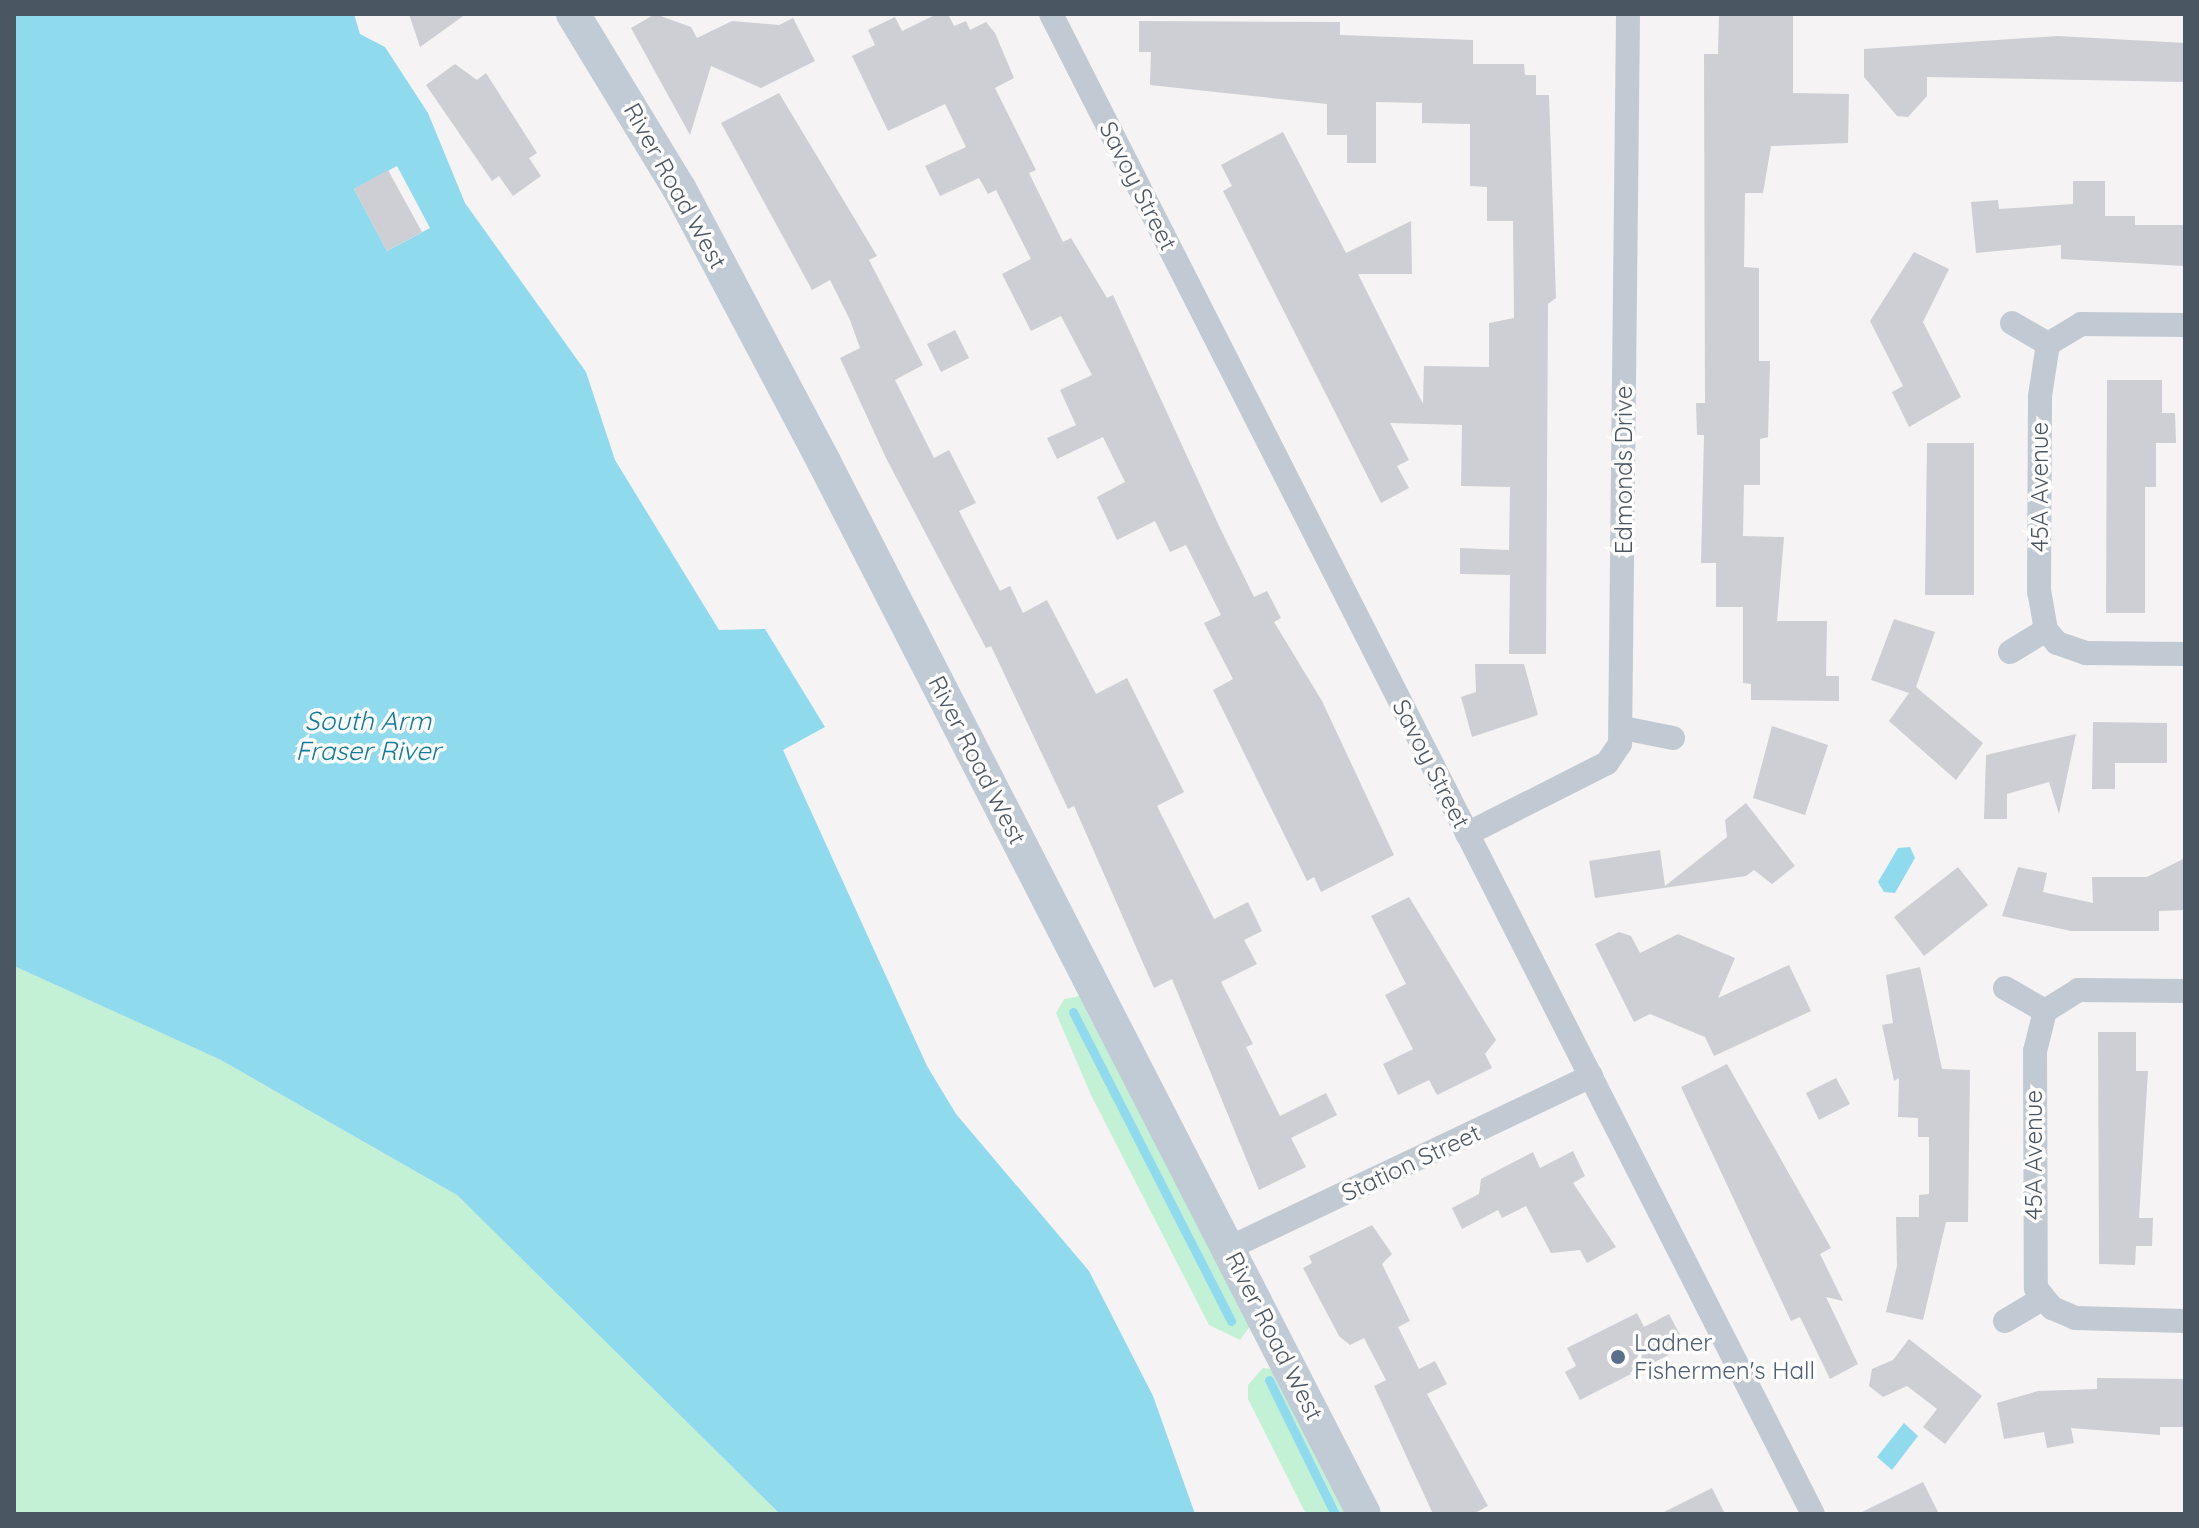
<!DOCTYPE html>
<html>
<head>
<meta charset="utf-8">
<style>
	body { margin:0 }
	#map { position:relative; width:2199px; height:1528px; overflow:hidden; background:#f5f3f3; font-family:Quicksand,sans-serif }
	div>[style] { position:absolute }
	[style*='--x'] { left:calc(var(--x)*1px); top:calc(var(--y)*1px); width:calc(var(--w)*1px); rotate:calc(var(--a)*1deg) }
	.green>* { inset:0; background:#c3f1d5 }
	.water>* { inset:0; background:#90daee }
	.pier>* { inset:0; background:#f5f3f3 }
	.stream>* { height:9px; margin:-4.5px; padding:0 4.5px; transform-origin:4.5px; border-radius:4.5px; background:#90daee }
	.building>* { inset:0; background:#cdcfd5 }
	.street>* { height:24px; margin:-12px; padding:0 12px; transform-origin:12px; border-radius:12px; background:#c1cad2 }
	.secondary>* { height:34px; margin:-17px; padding:0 17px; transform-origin:17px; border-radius:17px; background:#c1cbd6 }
	.dots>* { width:22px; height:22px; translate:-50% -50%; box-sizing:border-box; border:4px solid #fff; border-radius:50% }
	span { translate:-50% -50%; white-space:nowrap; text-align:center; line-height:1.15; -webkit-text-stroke:7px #fff; paint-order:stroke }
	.street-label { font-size:24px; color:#4a5661 }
	.service-label { font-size:24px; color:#4e5e75 }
	.left { translate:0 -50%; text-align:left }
	.water-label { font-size:26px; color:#0c7c9b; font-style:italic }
	.frame { position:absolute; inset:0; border:16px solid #4a5661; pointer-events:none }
</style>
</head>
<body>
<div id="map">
	<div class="green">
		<div style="clip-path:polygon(14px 966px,221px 1060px,457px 1195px,780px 1514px,14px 1514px)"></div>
		<div style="clip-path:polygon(1080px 996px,1250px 1326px,1240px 1340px,1209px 1325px,1091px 1095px,1056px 1013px,1064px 999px)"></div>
		<div style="clip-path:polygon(1263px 1368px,1272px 1369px,1347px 1514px,1306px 1514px,1248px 1399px,1248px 1385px)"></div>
	</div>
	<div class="water">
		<div style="clip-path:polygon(14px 14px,354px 14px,360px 34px,385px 47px,428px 113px,465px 203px,586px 372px,615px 460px,719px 630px,765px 629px,825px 727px,783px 750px,927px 1066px,956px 1114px,1089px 1271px,1153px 1396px,1195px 1514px,780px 1514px,457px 1195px,221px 1060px,14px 966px)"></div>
		<div style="clip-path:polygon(1910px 847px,1915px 858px,1895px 893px,1884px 892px,1878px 882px,1898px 848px)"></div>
		<div style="clip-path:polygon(1904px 1423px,1918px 1436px,1892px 1470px,1877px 1457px)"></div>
	</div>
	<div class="pier">
		<div style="clip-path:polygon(397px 166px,430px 228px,387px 251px,354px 189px)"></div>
	</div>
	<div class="stream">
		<div style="--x:1073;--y:1012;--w:347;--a:62.9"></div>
		<div style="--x:1269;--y:1380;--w:149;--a:63.8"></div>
	</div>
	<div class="building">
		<div style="clip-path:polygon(409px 14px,466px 14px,420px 47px)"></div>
		<div style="clip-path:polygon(655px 14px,691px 27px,697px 38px,732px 21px,779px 25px,793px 18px,815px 61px,761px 88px,711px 66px,690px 135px,631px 28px)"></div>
		<div style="clip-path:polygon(937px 14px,948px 14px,954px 26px,966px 21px,970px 30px,986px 22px,995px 33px,1014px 78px,995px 88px,1036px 170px,1029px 173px,1063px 242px,1071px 238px,1107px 298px,1113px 295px,1220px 528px,1254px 597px,1267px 591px,1281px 618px,1274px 622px,1322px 701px,1394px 855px,1321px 892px,1314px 877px,1307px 881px,1213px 690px,1233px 679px,1204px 623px,1221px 615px,1186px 545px,1170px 552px,1155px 521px,1117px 540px,1097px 497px,1125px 482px,1103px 437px,1057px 459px,1047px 438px,1076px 425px,1060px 390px,1092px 375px,1061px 316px,1031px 331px,1002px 274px,1031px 259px,996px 190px,988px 194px,979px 178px,940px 196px,925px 166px,966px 147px,945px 104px,888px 131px,852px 56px,875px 45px,868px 30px,895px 17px,902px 31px)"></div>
		<div style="clip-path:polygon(1719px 14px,1793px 14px,1793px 93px,1849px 94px,1848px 143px,1771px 146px,1763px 193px,1745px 193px,1744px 267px,1759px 268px,1759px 361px,1770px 361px,1768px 437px,1760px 439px,1760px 485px,1744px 485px,1743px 536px,1784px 537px,1777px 621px,1827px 621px,1826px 676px,1839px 676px,1839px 701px,1751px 700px,1751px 684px,1743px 683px,1743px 607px,1716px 607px,1716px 563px,1701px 563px,1704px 435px,1697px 435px,1696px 403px,1705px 403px,1704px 54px,1718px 54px)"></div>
		<div style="clip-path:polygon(1139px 21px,1340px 22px,1340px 35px,1473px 40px,1473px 64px,1524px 64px,1525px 75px,1536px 75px,1536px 95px,1549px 95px,1556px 298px,1548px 304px,1546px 654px,1509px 654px,1510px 575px,1460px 574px,1460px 548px,1509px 550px,1510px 487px,1461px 486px,1462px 425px,1390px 423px,1409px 460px,1397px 466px,1409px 488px,1381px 503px,1223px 191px,1232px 186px,1221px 165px,1283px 132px,1346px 253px,1411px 221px,1412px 274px,1358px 274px,1423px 404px,1424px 366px,1489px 367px,1489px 323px,1514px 318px,1513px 221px,1487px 221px,1487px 187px,1470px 186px,1470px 124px,1422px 123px,1422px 103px,1376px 102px,1376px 163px,1347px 163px,1347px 135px,1327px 135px,1327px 104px,1150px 85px,1151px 52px,1139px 52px)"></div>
		<div style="clip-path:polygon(2058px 36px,2185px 43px,2185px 82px,1927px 77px,1927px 96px,1908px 117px,1897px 116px,1864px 77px,1864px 49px)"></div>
		<div style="clip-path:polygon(455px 64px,477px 80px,486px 73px,537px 153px,529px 158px,541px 176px,513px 196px,499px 176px,492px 181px,426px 85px)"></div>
		<div style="clip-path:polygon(779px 93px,877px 256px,869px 260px,923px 365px,895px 380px,934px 458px,949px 450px,976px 503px,959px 511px,1000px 591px,1010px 586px,1023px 613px,1047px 600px,1096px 694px,1127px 678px,1184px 792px,1157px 806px,1214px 919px,1248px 902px,1262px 931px,1244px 940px,1257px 964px,1221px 982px,1253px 1044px,1246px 1047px,1280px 1116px,1326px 1093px,1337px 1115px,1291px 1138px,1306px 1167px,1259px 1190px,1172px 979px,1154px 988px,1074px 806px,1068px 809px,991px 646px,986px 648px,886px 458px,840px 358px,860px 348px,850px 320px,830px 280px,812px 290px,721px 123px)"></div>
		<div style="clip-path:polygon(388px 170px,422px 232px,387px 251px,354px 189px)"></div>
		<div style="clip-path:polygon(2073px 181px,2105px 181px,2105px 216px,2135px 216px,2135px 225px,2185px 225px,2185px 266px,2061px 259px,2061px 245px,1976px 253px,1971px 202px,1998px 200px,1999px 209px,2073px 204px)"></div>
		<div style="clip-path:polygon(1914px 252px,1949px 269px,1923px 322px,1961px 397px,1909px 427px,1892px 392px,1903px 386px,1870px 321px)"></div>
		<div style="clip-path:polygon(955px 330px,969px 358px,941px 372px,927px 344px)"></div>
		<div style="clip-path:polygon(2107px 380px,2162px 380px,2162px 413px,2175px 413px,2176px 443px,2156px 443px,2156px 487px,2145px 487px,2145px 613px,2106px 613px)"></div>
		<div style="clip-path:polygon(1927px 443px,1974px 443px,1974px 595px,1925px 595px)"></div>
		<div style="clip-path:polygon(1894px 619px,1935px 632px,1916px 687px,1983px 743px,1956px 780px,1889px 721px,1909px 693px,1871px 680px)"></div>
		<div style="clip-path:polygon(1475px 664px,1524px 664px,1538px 715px,1472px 737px,1461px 697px,1476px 692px)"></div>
		<div style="clip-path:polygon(2093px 722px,2167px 723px,2167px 763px,2115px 763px,2115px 789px,2092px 789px)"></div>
		<div style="clip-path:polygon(1772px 726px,1828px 745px,1805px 815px,1753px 798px)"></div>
		<div style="clip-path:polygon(2076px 734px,2059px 814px,2049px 782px,2007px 794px,2007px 819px,1984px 819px,1986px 755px)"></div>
		<div style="clip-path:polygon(1746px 803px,1795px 866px,1772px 884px,1754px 870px,1746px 876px,1595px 898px,1589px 861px,1660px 850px,1665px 886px,1727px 837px,1725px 820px)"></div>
		<div style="clip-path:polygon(2185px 858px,2185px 910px,2159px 911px,2159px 931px,2071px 931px,2002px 916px,2018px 867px,2047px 873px,2043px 892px,2093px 903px,2092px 877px,2147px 877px)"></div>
		<div style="clip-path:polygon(1958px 867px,1988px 905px,1924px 956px,1894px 917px)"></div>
		<div style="clip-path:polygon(1409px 897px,1496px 1040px,1485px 1054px,1492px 1068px,1437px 1095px,1429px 1080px,1398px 1095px,1383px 1064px,1413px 1049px,1385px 995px,1406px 984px,1371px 916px)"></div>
		<div style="clip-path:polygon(1619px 932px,1631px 936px,1640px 953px,1678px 934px,1735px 958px,1718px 998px,1789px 965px,1811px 1011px,1714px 1056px,1705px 1037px,1650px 1014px,1634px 1022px,1595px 944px)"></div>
		<div style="clip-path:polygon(1920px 967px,1942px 1069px,1970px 1070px,1968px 1222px,1946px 1222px,1923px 1320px,1886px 1312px,1897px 1266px,1896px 1217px,1919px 1217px,1919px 1195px,1929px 1194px,1929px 1137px,1918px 1137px,1918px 1118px,1898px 1117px,1899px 1078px,1894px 1081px,1882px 1025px,1893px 1023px,1886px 975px)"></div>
		<div style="clip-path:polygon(2098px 1032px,2136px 1032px,2136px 1071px,2148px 1071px,2139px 1218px,2153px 1218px,2152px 1246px,2136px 1246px,2135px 1265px,2099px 1264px)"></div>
		<div style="clip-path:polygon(1727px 1064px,1831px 1248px,1820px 1254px,1843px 1301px,1826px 1297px,1858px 1364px,1830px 1379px,1800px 1317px,1791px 1321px,1681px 1087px)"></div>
		<div style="clip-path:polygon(1836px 1078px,1850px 1104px,1819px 1120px,1806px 1093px)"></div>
		<div style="clip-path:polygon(1573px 1151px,1585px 1176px,1573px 1183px,1616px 1247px,1587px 1263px,1580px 1250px,1551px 1253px,1526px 1206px,1502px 1218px,1498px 1210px,1462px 1229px,1452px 1208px,1479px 1194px,1481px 1179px,1533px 1152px,1540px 1168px)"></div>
		<div style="clip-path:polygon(1372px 1225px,1392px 1254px,1382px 1264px,1410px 1321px,1398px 1327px,1419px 1369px,1435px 1361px,1447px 1384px,1427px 1394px,1488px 1506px,1473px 1514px,1433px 1514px,1374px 1386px,1386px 1380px,1364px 1338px,1350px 1345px,1339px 1336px,1303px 1268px,1312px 1263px,1309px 1256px)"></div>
		<div style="clip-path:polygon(1637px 1313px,1644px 1327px,1669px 1314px,1686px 1346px,1580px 1400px,1565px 1372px,1576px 1366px,1567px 1348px)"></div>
		<div style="clip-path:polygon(1909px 1339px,1982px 1396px,1945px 1444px,1923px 1427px,1937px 1409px,1907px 1386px,1883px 1397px,1869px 1386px,1872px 1369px,1893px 1360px)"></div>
		<div style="clip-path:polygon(2097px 1378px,2185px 1379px,2185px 1427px,2160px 1427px,2160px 1435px,2071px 1428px,2074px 1443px,2047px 1448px,2044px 1432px,2004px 1439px,1997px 1403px,2038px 1391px,2097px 1389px)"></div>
		<div style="clip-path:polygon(1923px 1482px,1939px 1514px,1858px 1514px)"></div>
		<div style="clip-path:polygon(1712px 1488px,1725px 1514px,1660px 1514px)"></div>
	</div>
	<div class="street">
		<div style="--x:1051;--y:14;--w:1682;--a:63.07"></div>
		<div style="--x:2012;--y:323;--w:42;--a:30.3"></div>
		<div style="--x:2046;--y:630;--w:39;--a:-100"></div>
		<div style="--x:2039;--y:592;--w:196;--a:-89.7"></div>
		<div style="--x:2040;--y:396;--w:53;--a:-81.3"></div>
		<div style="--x:2048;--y:344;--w:39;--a:-31"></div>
		<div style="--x:2081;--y:324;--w:104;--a:0.6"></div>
		<div style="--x:2010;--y:652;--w:42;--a:-31.4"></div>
		<div style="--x:2046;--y:630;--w:17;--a:50"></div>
		<div style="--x:2057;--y:643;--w:31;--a:19"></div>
		<div style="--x:2086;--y:653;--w:99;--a:0.6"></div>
		<div style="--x:1623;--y:728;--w:51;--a:11.3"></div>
		<div style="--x:1467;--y:834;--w:157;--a:-26.9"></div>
		<div style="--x:1607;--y:763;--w:23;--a:-56"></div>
		<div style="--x:1620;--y:744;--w:730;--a:-89.37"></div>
		<div style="--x:2005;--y:988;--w:46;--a:29.9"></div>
		<div style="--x:2045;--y:1011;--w:39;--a:-32"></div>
		<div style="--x:2078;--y:990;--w:107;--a:0.5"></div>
		<div style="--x:2045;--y:1011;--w:41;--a:104"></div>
		<div style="--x:2035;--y:1051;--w:237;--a:89.8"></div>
		<div style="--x:2036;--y:1288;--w:26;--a:51"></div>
		<div style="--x:2052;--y:1308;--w:25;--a:23"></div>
		<div style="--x:2075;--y:1318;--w:110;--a:1.6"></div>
		<div style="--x:1229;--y:1248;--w:401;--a:-25.4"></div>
		<div style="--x:2005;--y:1321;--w:43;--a:-30.7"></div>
	</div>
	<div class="secondary">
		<div style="--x:573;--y:14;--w:204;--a:58.7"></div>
		<div style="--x:679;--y:188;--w:310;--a:62.1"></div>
		<div style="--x:824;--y:462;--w:1182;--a:62.83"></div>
	</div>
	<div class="dots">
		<div style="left:1618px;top:1357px;background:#5c6f8a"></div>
	</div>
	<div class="street-label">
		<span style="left:675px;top:186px;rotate:61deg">River Road West</span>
		<span style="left:1138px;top:186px;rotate:63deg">Savoy Street</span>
		<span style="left:1624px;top:470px;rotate:-90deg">Edmonds Drive</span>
		<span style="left:2040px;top:487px;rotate:-90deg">45A Avenue</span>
		<span style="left:977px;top:760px;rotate:63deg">River Road West</span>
		<span style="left:1431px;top:764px;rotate:63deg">Savoy Street</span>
		<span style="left:2034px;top:1155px;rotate:-90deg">45A Avenue</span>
		<span style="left:1411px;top:1163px;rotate:-25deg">Station Street</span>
		<span style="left:1274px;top:1336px;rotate:63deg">River Road West</span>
	</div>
	<div class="service-label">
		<span class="left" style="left:1634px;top:1357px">Ladner<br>Fishermen's Hall</span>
	</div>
	<div class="water-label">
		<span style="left:368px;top:736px">South Arm<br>Fraser River</span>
	</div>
	<div class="frame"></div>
</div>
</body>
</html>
